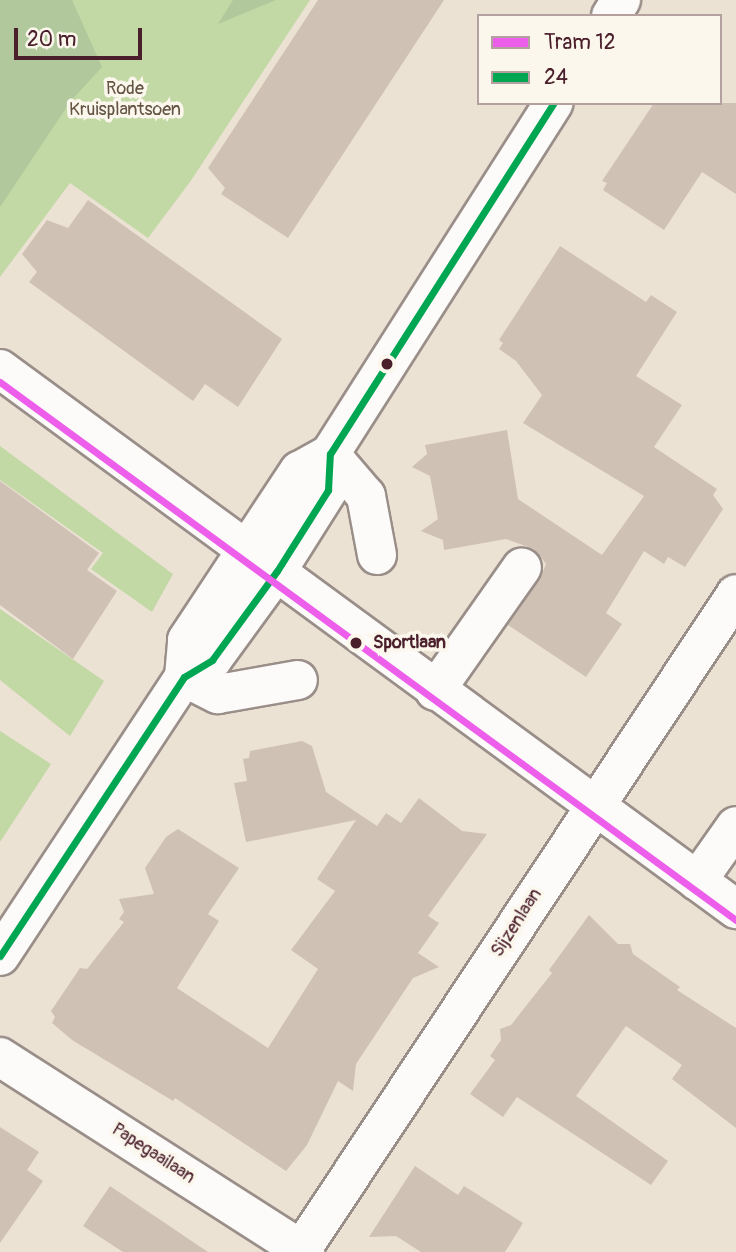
<!DOCTYPE html>
<html>
<head>
<meta charset="utf-8">
<style>
	body { margin:0 }
	#map { position:relative; width:736px; height:1252px; overflow:hidden; background:#ebe2d4; font-family:Pangolin,sans-serif }
	div>[style] { position:absolute }
	[style*='--x'] { left:calc(var(--x)*1px); top:calc(var(--y)*1px); width:calc(var(--w)*1px); rotate:calc(var(--a)*1deg) }
	.green>* { inset:0; background:#c2d8a5 }
	.forest>* { inset:0; background:#b0c89b }
	.building>* { inset:0; background:#d0c1b5 }
	.roads { filter:drop-shadow(2px 0 #9a8e89) drop-shadow(-2px 0 #9a8e89) drop-shadow(0 2px #9a8e89) drop-shadow(0 -2px #9a8e89) }
	.minor>* { height:38px; margin:-19px; padding:0 19px; transform-origin:19px; border-radius:19px; background:#fcfbf9 }
	.bus-1>* { height:7px; margin:-3.5px; padding:0 3.5px; transform-origin:3.5px; border-radius:3.5px; background:#00a651 }
	.tram-1>* { height:7px; margin:-3.5px; padding:0 3.5px; transform-origin:3.5px; border-radius:3.5px; background:#ed5fea }
	.dots>* { width:19px; height:19px; translate:-50% -50%; box-sizing:border-box; border:4px solid #fbf7ec; border-radius:50% }
	span { translate:-50% -50%; white-space:nowrap; text-align:center; line-height:1.15; -webkit-text-stroke:7px #fbf7ec; paint-order:stroke }
	.park-label { font-size:18px; color:#645444 }
	.stop-label { font-size:18px; color:#4a1f2b; font-weight:700 }
	.left { translate:0 -50%; text-align:left }
	.street-label { font-size:18px; color:#4a1f2b }
	.legend { position:absolute; left:477px; top:14px; width:245px; height:91px; box-sizing:border-box; background:#fbf7ec; border:2px solid #b4a19f; margin:0; padding:9px 12px; list-style:none; font-size:21px; color:#4a1f2b }
	.legend li { display:flex; align-items:center; gap:14px; height:35px }
	.legend b { width:35px; border:2px solid #b4a19f }
	.scale { position:absolute; left:14px; top:28px; width:128px; height:32px; box-sizing:border-box; border:4px solid #4a1f2b; border-top:0; padding-left:9px; font-size:21px; line-height:24px; white-space:nowrap; color:#4a1f2b; -webkit-text-stroke:5px #fbf7ec; paint-order:stroke }
</style>
</head>
<body>
<div id="map">
	<div class="green">
		<div style="clip-path:polygon(0 0,310px 0,190px 182px,148px 238px,70px 183px,0 277px)"></div>
		<div style="clip-path:polygon(0 446px,173px 574px,152px 612px,91px 569px,103px 553px,0 480px)"></div>
		<div style="clip-path:polygon(0 609px,104px 681px,70px 736px,0 680px)"></div>
		<div style="clip-path:polygon(0 731px,51px 764px,0 842px)"></div>
	</div>
	<div class="forest">
		<div style="clip-path:polygon(0 0,72px 0,102px 67px,70px 102px,0 207px)"></div>
		<div style="clip-path:polygon(233px 0,276px 0,218px 24px)"></div>
	</div>
	<div class="building">
		<div style="clip-path:polygon(318px 0,444px 0,288px 238px,221px 194px,225px 188px,208px 168px)"></div>
		<div style="clip-path:polygon(654px 103px,736px 103px,736px 194px,702px 172px,664px 230px,603px 190px,607px 183px,602px 181px)"></div>
		<div style="clip-path:polygon(88px 200px,282px 339px,238px 407px,205px 384px,193px 401px,29px 282px,37px 272px,22px 254px,47px 220px,68px 228px)"></div>
		<div style="clip-path:polygon(560px 246px,646px 302px,651px 295px,677px 312px,636px 376px,682px 405px,654px 447px,717px 489px,713px 495px,723px 509px,685px 567px,668px 557px,664px 564px,644px 551px,606px 613px,622px 624px,586px 677px,508px 625px,540px 579px,546px 564px,541px 557px,534px 549px,506px 539px,444px 550px,443px 540px,421px 531px,438px 519px,430px 476px,412px 467px,427px 454px,425px 445px,507px 430px,518px 499px,602px 555px,644px 496px,523px 423px,542px 395px,516px 361px,499px 349px,503px 343px,499px 340px)"></div>
		<div style="clip-path:polygon(0 481px,99px 553px,87px 570px,117px 591px,73px 659px,0 605px)"></div>
		<div style="clip-path:polygon(302px 741px,312px 746px,326px 792px,377px 826px,386px 813px,401px 823px,419px 798px,462px 831px,487px 834px,428px 916px,439px 923px,418px 953px,439px 967px,413px 978px,356px 1064px,353px 1091px,338px 1081px,307px 1145px,286px 1171px,175px 1098px,173px 1101px,72px 1040px,52px 1023px,55px 1017px,51px 1011px,80px 968px,87px 969px,124px 922px,119px 919px,124px 912px,119px 899px,154px 894px,145px 868px,166px 837px,178px 829px,239px 868px,208px 914px,219px 921px,177px 988px,268px 1048px,318px 969px,291px 950px,335px 891px,317px 879px,356px 820px,246px 842px,234px 783px,247px 781px,243px 759px,249px 758px,250px 751px)"></div>
		<div style="clip-path:polygon(589px 915px,618px 944px,630px 944px,633px 954px,680px 987px,677px 990px,736px 1028px,736px 1128px,672px 1079px,682px 1065px,626px 1026px,576px 1096px,668px 1161px,651px 1185px,517px 1097px,503px 1117px,470px 1094px,495px 1060px,490px 1056px,501px 1040px,500px 1029px,511px 1025px,552px 973px,549px 970px)"></div>
		<div style="clip-path:polygon(0 1127px,39px 1152px,27px 1170px,43px 1181px,0 1243px)"></div>
		<div style="clip-path:polygon(415px 1166px,458px 1195px,464px 1186px,523px 1223px,505px 1252px,421px 1252px,396px 1236px,369px 1237px)"></div>
		<div style="clip-path:polygon(110px 1186px,208px 1252px,123px 1252px,83px 1226px)"></div>
	</div>
	<div class="roads">
		<div class="minor">
			<div style="--x:611;--y:16;--w:19;--a:-58"></div>
			<div style="--x:0;--y:369;--w:913;--a:36.27"></div>
			<div style="--x:330;--y:454;--w:55;--a:49.4"></div>
			<div style="--x:366;--y:496;--w:60;--a:79.4"></div>
			<div style="--x:184;--y:677;--w:37;--a:-85"></div>
			<div style="--x:187;--y:640;--w:203;--a:-56.5"></div>
			<div style="--x:299;--y:471;--w:35;--a:-29"></div>
			<div style="--x:330;--y:454;--w:416;--a:-57.5"></div>
			<div style="--x:184;--y:677;--w:38;--a:27"></div>
			<div style="--x:218;--y:694;--w:81;--a:-9.9"></div>
			<div style="--x:435;--y:691;--w:151;--a:-54.9"></div>
			<div style="--x:697;--y:881;--w:67;--a:-54.7"></div>
			<div style="--x:0;--y:956;--w:334;--a:-56.6"></div>
			<div style="--x:184;--y:677;--w:33;--a:-31"></div>
			<div style="--x:212;--y:660;--w:110;--a:-53.9"></div>
			<div style="--x:277;--y:571;--w:96;--a:-57.8"></div>
			<div style="--x:328;--y:490;--w:36;--a:-87"></div>
			<div style="--x:0;--y:1057;--w:362;--a:32.6"></div>
			<div style="--x:300;--y:1252;--w:789;--a:-56.47"></div>
		</div>
	</div>
	<div class="bus-1">
		<div style="--x:0;--y:956;--w:334;--a:-56.6"></div>
		<div style="--x:184;--y:677;--w:33;--a:-31"></div>
		<div style="--x:212;--y:660;--w:110;--a:-53.9"></div>
		<div style="--x:277;--y:571;--w:96;--a:-57.8"></div>
		<div style="--x:328;--y:490;--w:36;--a:-87"></div>
		<div style="--x:330;--y:454;--w:416;--a:-57.5"></div>
	</div>
	<div class="tram-1">
		<div style="--x:0;--y:382;--w:912;--a:36.17"></div>
	</div>
	<div class="dots">
		<div style="left:387px;top:364px;background:#4a1f2b"></div>
		<div style="left:356px;top:643px;background:#4a1f2b"></div>
	</div>
	<div class="park-label">
		<span style="left:125px;top:100px">Rode<br>Kruisplantsoen</span>
	</div>
	<div class="stop-label">
		<span class="left" style="left:373px;top:643px">Sportlaan</span>
	</div>
	<div class="street-label">
		<span style="left:517px;top:923px;rotate:-57deg">Sijzenlaan</span>
		<span style="left:153px;top:1154px;rotate:33deg">Papegaailaan</span>
	</div>
	<ul class="legend">
	<li><b style="height:9px;background:#ed5fea"></b>Tram 12</li>
	<li><b style="height:9px;background:#00a651"></b>24</li>
	</ul>
	<div class="scale">20 m</div>
</div>
</body>
</html>
